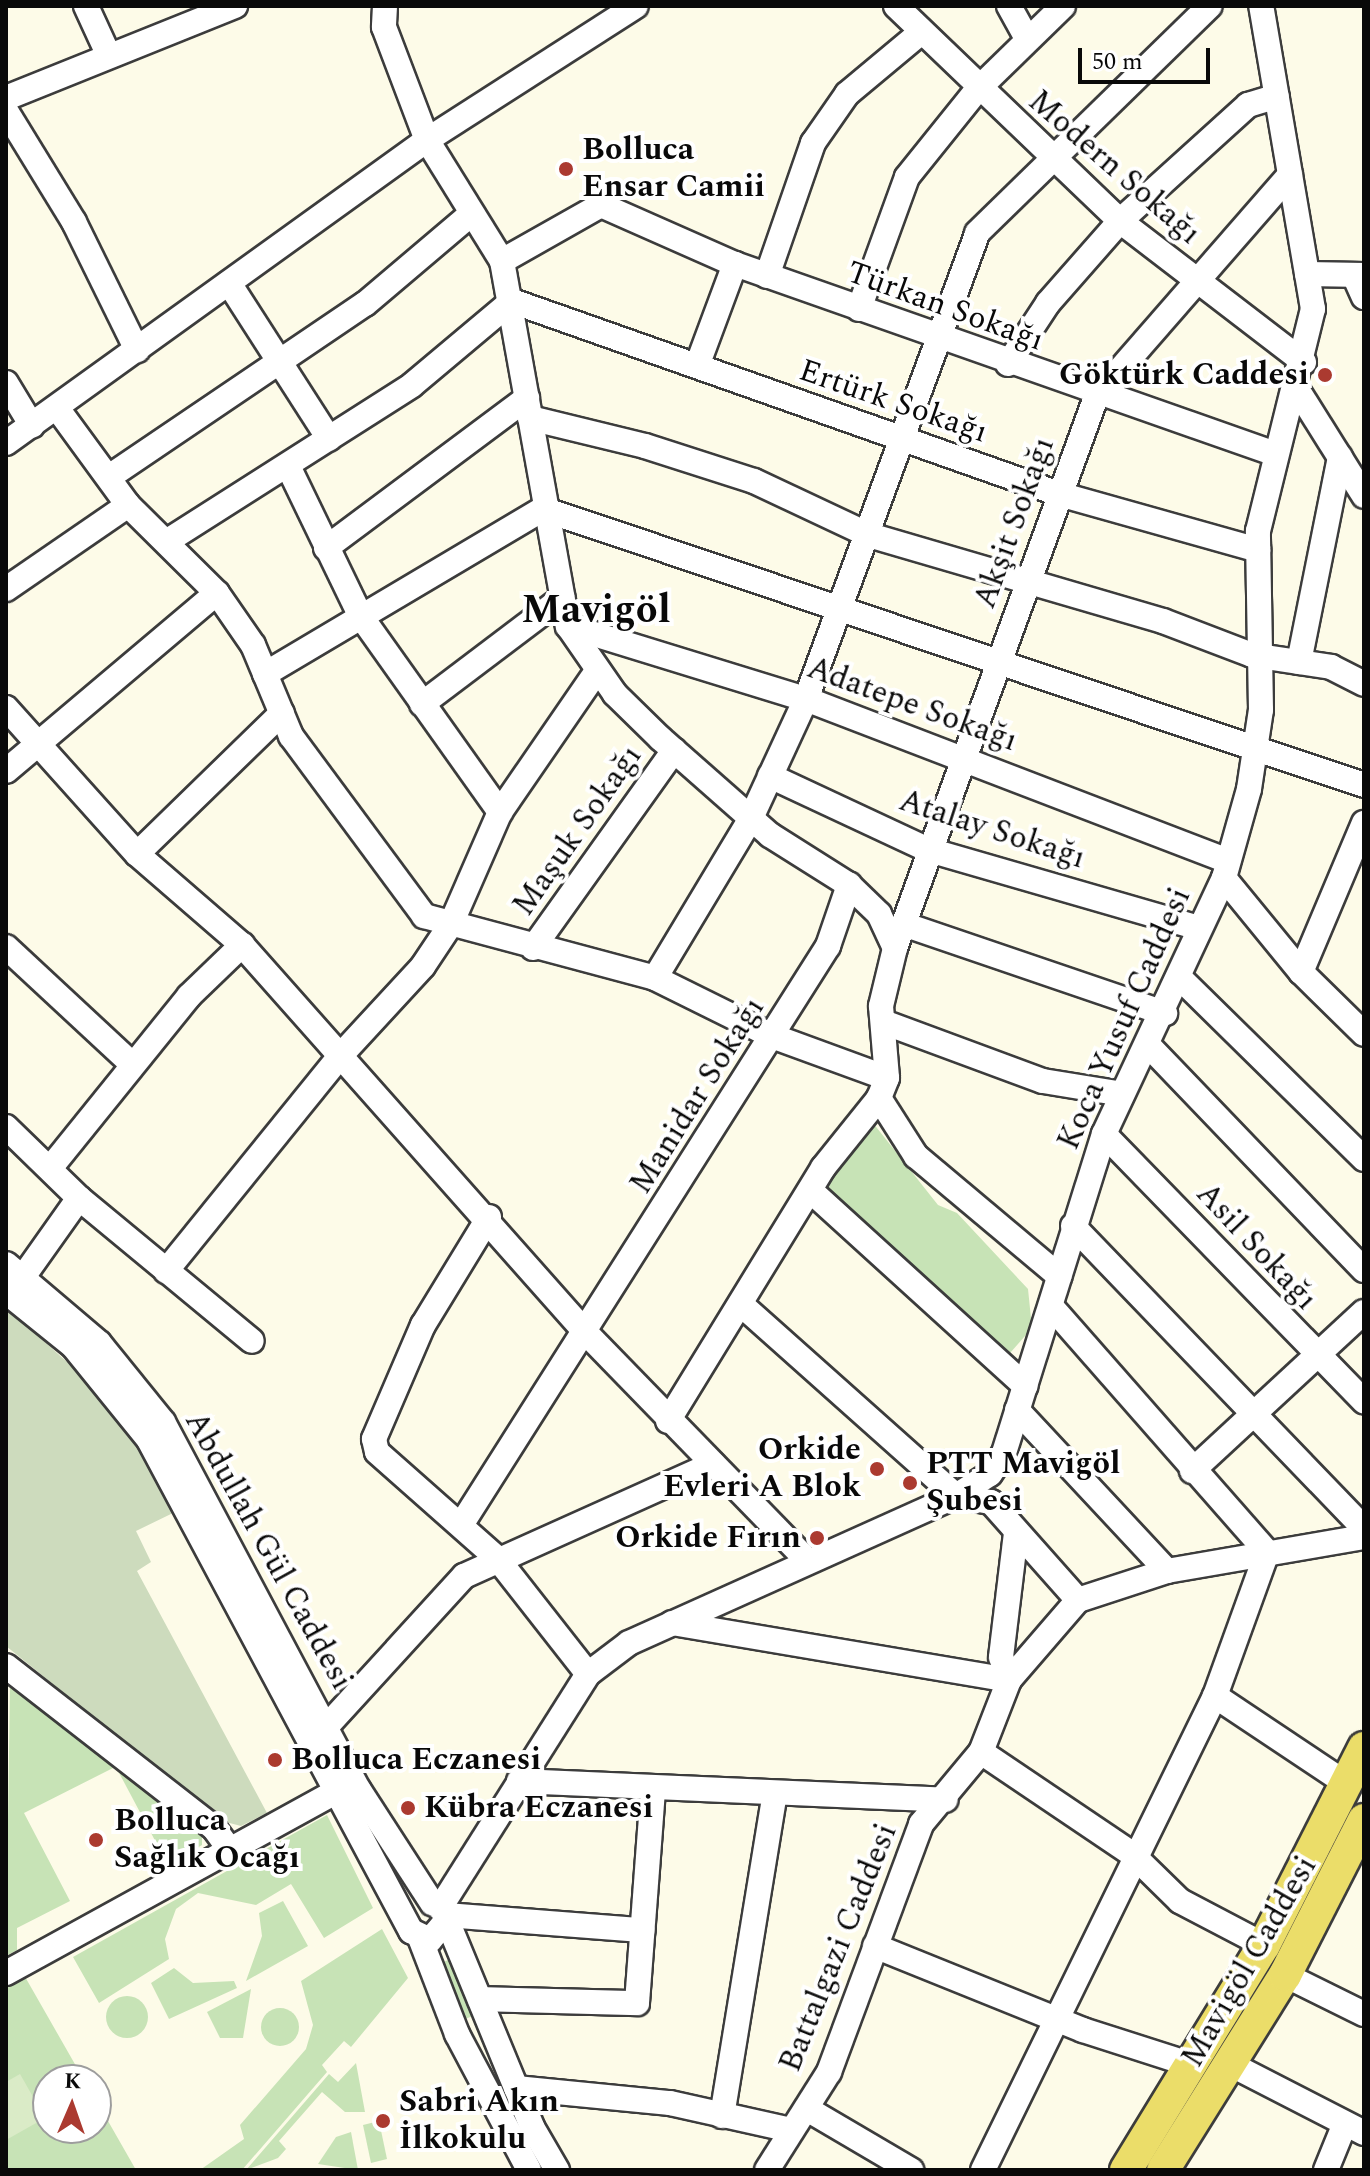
<!DOCTYPE html>
<html>
<head>
<meta charset="utf-8">
<style>
	body { margin:0 }
	#map { position:relative; width:1370px; height:2176px; overflow:hidden; background:#fdfbe8; font-family:Spectral,serif }
	div>[style] { position:absolute }
	[style*='--x'] { left:calc(var(--x)*1px); top:calc(var(--y)*1px); width:calc(var(--w)*1px); rotate:calc(var(--a)*1deg) }
	.green>* { inset:0; background:#c7e3b6 }
	.round { border-radius:50% }
	.cemetery>* { inset:0; background:#cddbbd }
	.pitch>* { inset:0; background:#daebc7 }
	.roads { filter:drop-shadow(2px 0 #3c3c3c) drop-shadow(-2px 0 #3c3c3c) drop-shadow(0 2px #3c3c3c) drop-shadow(0 -2px #3c3c3c) }
	.minor>* { height:24px; margin:-12px; padding:0 12px; transform-origin:12px; border-radius:12px; background:#fff }
	.major>* { height:32px; margin:-16px; padding:0 16px; transform-origin:16px; border-radius:16px; background:#ebdd69 }
	.dots>* { width:22px; height:22px; translate:-50% -50%; box-sizing:border-box; border:4px solid #fff; border-radius:50% }
	span { translate:-50% -50%; white-space:nowrap; text-align:center; line-height:1.15; -webkit-text-stroke:8px #fff; paint-order:stroke }
	.poi-label { font-size:32px; color:#090909; font-weight:700 }
	.left { translate:0 -50%; text-align:left }
	.right { translate:-100% -50%; text-align:right }
	.street-label { font-size:32px; color:#090909 }
	.district-label { font-size:40px; color:#090909; font-weight:700 }
	.frame { position:absolute; inset:0; border:8px solid #090909; pointer-events:none }
	.north { position:absolute; left:32px; top:2064px; width:80px; height:80px; box-sizing:border-box; background:#fff; border:2px solid #9d9d9d; border-radius:50%; rotate:2deg; font-size:22px; font-weight:700; line-height:32px; text-align:center; color:#090909 }
	.north::after { content:''; display:block; margin:auto; width:28px; height:36px; background:#ab3a30; clip-path:polygon(50% 0,100% 100%,50% 72%,0 100%) }
	.scale { position:absolute; left:1078px; top:48px; width:132px; height:36px; box-sizing:border-box; border:4px solid #090909; border-top:0; padding-left:10px; font-size:24px; line-height:28px; white-space:nowrap; color:#090909; -webkit-text-stroke:6px #fff; paint-order:stroke }
</style>
</head>
<body>
<div id="map">
	<div class="green">
		<div style="clip-path:polygon(873px 1123px,938px 1205px,957px 1213px,1028px 1289px,1032px 1328px,1010px 1353px,995px 1354px,825px 1189px)"></div>
		<div style="clip-path:polygon(10px 1686px,115px 1767px,24px 1813px,70px 1901px,17px 1928px,17px 1950px,6px 1956px)"></div>
		<div style="clip-path:polygon(117px 1769px,202px 1836px,202px 1845px,168px 1865px)"></div>
		<div style="clip-path:polygon(327px 1815px,373px 1908px,324px 1938px,291px 1884px,256px 1905px,198px 1893px,176px 1909px,165px 1939px,169px 1959px,99px 2003px,73px 1957px)"></div>
		<div style="clip-path:polygon(283px 1901px,308px 1946px,246px 1981px,262px 1936px,259px 1913px)"></div>
		<div style="clip-path:polygon(382px 1929px,408px 1978px,351px 2047px,344px 2041px,322px 2065px,327px 2072px,242px 2170px,200px 2170px,244px 2139px,240px 2125px,306px 2049px,313px 2025px,301px 1981px)"></div>
		<div style="clip-path:polygon(452px 1958px,473px 2016px,465px 2019px,438px 1965px)"></div>
		<div style="clip-path:polygon(174px 1968px,193px 1983px,234px 1981px,237px 1988px,169px 2019px,151px 1983px)"></div>
		<div style="clip-path:polygon(24px 1975px,84px 2080px,48px 2080px,48px 2128px,96px 2128px,96px 2100px,136px 2170px,6px 2170px,6px 1984px)"></div>
		<div style="clip-path:polygon(251px 1989px,243px 2038px,220px 2038px,207px 2012px)"></div>
		<div class="round" style="left:106px;top:1996px;width:42px;height:42px"></div>
		<div class="round" style="left:261px;top:2008px;width:38px;height:38px"></div>
		<div style="clip-path:polygon(356px 2063px,365px 2112px,345px 2112px,322px 2092px,279px 2141px,286px 2149px,278px 2158px,246px 2170px,329px 2074px,338px 2082px)"></div>
		<div style="clip-path:polygon(379px 2121px,387px 2159px,371px 2163px,363px 2125px)"></div>
		<div style="clip-path:polygon(351px 2132px,358px 2170px,318px 2164px,336px 2137px)"></div>
	</div>
	<div class="cemetery">
		<div style="clip-path:polygon(6px 1307px,77px 1371px,128px 1431px,173px 1513px,136px 1531px,151px 1562px,137px 1571px,267px 1813px,241px 1826px,222px 1821px,6px 1646px)"></div>
	</div>
	<div class="pitch">
		<div style="clip-path:polygon(20px 2074px,45px 2118px,6px 2140px,6px 2082px)"></div>
	</div>
	<div class="roads">
		<div class="minor">
			<div style="--x:86;--y:6;--w:55;--a:65.3"></div>
			<div style="--x:385;--y:6;--w:21;--a:93"></div>
			<div style="--x:384;--y:27;--w:121;--a:69.2"></div>
			<div style="--x:427;--y:140;--w:142;--a:58.2"></div>
			<div style="--x:502;--y:261;--w:371;--a:79.8"></div>
			<div style="--x:568;--y:626;--w:83;--a:55.3"></div>
			<div style="--x:615;--y:694;--w:64;--a:44.4"></div>
			<div style="--x:661;--y:739;--w:145;--a:41.4"></div>
			<div style="--x:770;--y:835;--w:93;--a:32.3"></div>
			<div style="--x:849;--y:885;--w:42;--a:44"></div>
			<div style="--x:879;--y:914;--w:38;--a:65"></div>
			<div style="--x:895;--y:948;--w:60;--a:103.6"></div>
			<div style="--x:881;--y:1006;--w:72;--a:85.2"></div>
			<div style="--x:887;--y:1078;--w:22;--a:112"></div>
			<div style="--x:879;--y:1098;--w:69;--a:57.5"></div>
			<div style="--x:916;--y:1156;--w:187;--a:40"></div>
			<div style="--x:896;--y:6;--w:310;--a:43.8"></div>
			<div style="--x:1120;--y:221;--w:232;--a:37.5"></div>
			<div style="--x:1009;--y:6;--w:35;--a:61"></div>
			<div style="--x:6;--y:98;--w:247;--a:-21.9"></div>
			<div style="--x:6;--y:111;--w:130;--a:58.5"></div>
			<div style="--x:74;--y:222;--w:143;--a:63.8"></div>
			<div style="--x:502;--y:261;--w:114;--a:-29.5"></div>
			<div style="--x:601;--y:205;--w:146;--a:23.8"></div>
			<div style="--x:735;--y:264;--w:570;--a:19.36"></div>
			<div style="--x:1307;--y:274;--w:57;--a:1"></div>
			<div style="--x:1354;--y:275;--w:24;--a:66"></div>
			<div style="--x:767;--y:276;--w:141;--a:-70.9"></div>
			<div style="--x:813;--y:143;--w:60;--a:-55.2"></div>
			<div style="--x:847;--y:94;--w:94;--a:-39.8"></div>
			<div style="--x:229;--y:283;--w:185;--a:57.3"></div>
			<div style="--x:859;--y:309;--w:140;--a:-70"></div>
			<div style="--x:907;--y:177;--w:112;--a:-51.2"></div>
			<div style="--x:977;--y:90;--w:120;--a:-44.3"></div>
			<div style="--x:1008;--y:364;--w:73;--a:-56.7"></div>
			<div style="--x:1048;--y:303;--w:109;--a:-48.7"></div>
			<div style="--x:1120;--y:221;--w:173;--a:-42.2"></div>
			<div style="--x:1248;--y:105;--w:30;--a:-17"></div>
			<div style="--x:697;--y:366;--w:109;--a:-69.6"></div>
			<div style="--x:6;--y:383;--w:50;--a:58.8"></div>
			<div style="--x:1297;--y:389;--w:126;--a:57.9"></div>
			<div style="--x:57;--y:408;--w:120;--a:53.8"></div>
			<div style="--x:128;--y:505;--w:125;--a:44.7"></div>
			<div style="--x:217;--y:593;--w:63;--a:55.3"></div>
			<div style="--x:253;--y:645;--w:99;--a:67.3"></div>
			<div style="--x:291;--y:736;--w:224;--a:53.5"></div>
			<div style="--x:424;--y:916;--w:239;--a:15"></div>
			<div style="--x:655;--y:978;--w:131;--a:26.4"></div>
			<div style="--x:772;--y:1036;--w:122;--a:20.1"></div>
			<div style="--x:530;--y:418;--w:118;--a:13.7"></div>
			<div style="--x:645;--y:446;--w:114;--a:17.8"></div>
			<div style="--x:754;--y:481;--w:127;--a:25.2"></div>
			<div style="--x:869;--y:535;--w:306;--a:16.3"></div>
			<div style="--x:1163;--y:621;--w:95;--a:20.9"></div>
			<div style="--x:1252;--y:655;--w:80;--a:8.6"></div>
			<div style="--x:1331;--y:667;--w:37;--a:27"></div>
			<div style="--x:6;--y:443;--w:519;--a:-35.74"></div>
			<div style="--x:427;--y:140;--w:248;--a:-32.7"></div>
			<div style="--x:288;--y:466;--w:165;--a:64.2"></div>
			<div style="--x:360;--y:615;--w:242;--a:54.6"></div>
			<div style="--x:109;--y:477;--w:309;--a:-34.1"></div>
			<div style="--x:365;--y:304;--w:138;--a:-40.3"></div>
			<div style="--x:169;--y:540;--w:288;--a:-32.5"></div>
			<div style="--x:412;--y:385;--w:131;--a:-40"></div>
			<div style="--x:512;--y:301;--w:580;--a:19.43"></div>
			<div style="--x:1059;--y:494;--w:207;--a:15.7"></div>
			<div style="--x:326;--y:548;--w:251;--a:-36.7"></div>
			<div style="--x:6;--y:589;--w:148;--a:-34.5"></div>
			<div style="--x:568;--y:626;--w:249;--a:17.1"></div>
			<div style="--x:806;--y:699;--w:452;--a:21"></div>
			<div style="--x:1299;--y:662;--w:209;--a:-78.7"></div>
			<div style="--x:265;--y:674;--w:323;--a:-30.7"></div>
			<div style="--x:543;--y:509;--w:866;--a:18.58"></div>
			<div style="--x:422;--y:704;--w:176;--a:-37.1"></div>
			<div style="--x:6;--y:708;--w:196;--a:48.1"></div>
			<div style="--x:137;--y:854;--w:139;--a:40.9"></div>
			<div style="--x:242;--y:945;--w:520;--a:48.43"></div>
			<div style="--x:587;--y:1334;--w:314;--a:45.8"></div>
			<div style="--x:6;--y:771;--w:276;--a:-40.2"></div>
			<div style="--x:770;--y:776;--w:175;--a:25"></div>
			<div style="--x:929;--y:850;--w:281;--a:16.1"></div>
			<div style="--x:137;--y:854;--w:202;--a:-44.2"></div>
			<div style="--x:1224;--y:878;--w:122;--a:50.7"></div>
			<div style="--x:1301;--y:972;--w:88;--a:44.5"></div>
			<div style="--x:903;--y:924;--w:277;--a:18.8"></div>
			<div style="--x:6;--y:947;--w:172;--a:42.9"></div>
			<div style="--x:533;--y:948;--w:243;--a:-54.5"></div>
			<div style="--x:895;--y:948;--w:587;--a:-69.96"></div>
			<div style="--x:1096;--y:397;--w:295;--a:-48.9"></div>
			<div style="--x:1301;--y:972;--w:162;--a:-67.1"></div>
			<div style="--x:655;--y:978;--w:187;--a:-59"></div>
			<div style="--x:751;--y:818;--w:131;--a:-65.2"></div>
			<div style="--x:806;--y:699;--w:496;--a:-69.8"></div>
			<div style="--x:977;--y:233;--w:325;--a:-44.3"></div>
			<div style="--x:1180;--y:978;--w:258;--a:44.5"></div>
			<div style="--x:886;--y:1023;--w:167;--a:20.3"></div>
			<div style="--x:1043;--y:1081;--w:80;--a:9.3"></div>
			<div style="--x:1150;--y:1047;--w:309;--a:46.2"></div>
			<div style="--x:6;--y:1127;--w:102;--a:44.2"></div>
			<div style="--x:79;--y:1198;--w:97;--a:125.3"></div>
			<div style="--x:1104;--y:1134;--w:373;--a:45.8"></div>
			<div style="--x:52;--y:1166;--w:218;--a:-51.1"></div>
			<div style="--x:189;--y:996;--w:74;--a:-43.9"></div>
			<div style="--x:811;--y:1191;--w:290;--a:42.3"></div>
			<div style="--x:79;--y:1198;--w:224;--a:39.6"></div>
			<div style="--x:489;--y:1217;--w:127;--a:121.4"></div>
			<div style="--x:423;--y:1325;--w:124;--a:113.3"></div>
			<div style="--x:374;--y:1439;--w:13;--a:77"></div>
			<div style="--x:377;--y:1452;--w:160;--a:41.5"></div>
			<div style="--x:497;--y:1558;--w:147;--a:51.9"></div>
			<div style="--x:1073;--y:1226;--w:419;--a:46.1"></div>
			<div style="--x:6;--y:1264;--w:122;--a:40.3"></div>
			<div style="--x:99;--y:1343;--w:102;--a:51"></div>
			<div style="--x:163;--y:1422;--w:417;--a:62"></div>
			<div style="--x:359;--y:1790;--w:135;--a:57.1"></div>
			<div style="--x:166;--y:1271;--w:278;--a:-51"></div>
			<div style="--x:341;--y:1055;--w:121;--a:-47.3"></div>
			<div style="--x:423;--y:966;--w:50;--a:-56.3"></div>
			<div style="--x:451;--y:924;--w:122;--a:-66.4"></div>
			<div style="--x:500;--y:812;--w:171;--a:-55.5"></div>
			<div style="--x:6;--y:1292;--w:86;--a:38.9"></div>
			<div style="--x:73;--y:1346;--w:121;--a:51"></div>
			<div style="--x:149;--y:1440;--w:557;--a:61.92"></div>
			<div style="--x:411;--y:1931;--w:21;--a:25"></div>
			<div style="--x:430;--y:1940;--w:25;--a:-50"></div>
			<div style="--x:744;--y:1307;--w:284;--a:41.7"></div>
			<div style="--x:956;--y:1496;--w:36;--a:10"></div>
			<div style="--x:991;--y:1502;--w:131;--a:48.4"></div>
			<div style="--x:1017;--y:1410;--w:220;--a:47"></div>
			<div style="--x:668;--y:1421;--w:297;--a:-58.5"></div>
			<div style="--x:823;--y:1168;--w:90;--a:-51.3"></div>
			<div style="--x:1192;--y:1471;--w:234;--a:-42.8"></div>
			<div style="--x:461;--y:1525;--w:686;--a:-57.63"></div>
			<div style="--x:828;--y:946;--w:65;--a:-71"></div>
			<div style="--x:672;--y:1623;--w:342;--a:9.6"></div>
			<div style="--x:1009;--y:1680;--w:24;--a:-109"></div>
			<div style="--x:1001;--y:1657;--w:125;--a:-83.1"></div>
			<div style="--x:6;--y:1666;--w:264;--a:37.9"></div>
			<div style="--x:214;--y:1828;--w:24;--a:54"></div>
			<div style="--x:1215;--y:1696;--w:159;--a:33.7"></div>
			<div style="--x:327;--y:1726;--w:203;--a:-47.6"></div>
			<div style="--x:464;--y:1576;--w:273;--a:-24.2"></div>
			<div style="--x:981;--y:1752;--w:182;--a:34"></div>
			<div style="--x:1132;--y:1854;--w:67;--a:44.4"></div>
			<div style="--x:1180;--y:1901;--w:95;--a:27.6"></div>
			<div style="--x:519;--y:1781;--w:427;--a:2.5"></div>
			<div style="--x:440;--y:1908;--w:277;--a:-57.7"></div>
			<div style="--x:588;--y:1674;--w:51;--a:-37.1"></div>
			<div style="--x:629;--y:1643;--w:359;--a:-24.2"></div>
			<div style="--x:956;--y:1496;--w:40;--a:-32.9"></div>
			<div style="--x:990;--y:1474;--w:25;--a:-56"></div>
			<div style="--x:1004;--y:1453;--w:334;--a:-72.6"></div>
			<div style="--x:1104;--y:1134;--w:283;--a:-64.9"></div>
			<div style="--x:1224;--y:878;--w:92;--a:-74.3"></div>
			<div style="--x:1249;--y:789;--w:80;--a:-81.4"></div>
			<div style="--x:1261;--y:710;--w:179;--a:-91"></div>
			<div style="--x:1258;--y:531;--w:229;--a:-76.1"></div>
			<div style="--x:1313;--y:309;--w:307;--a:-99.7"></div>
			<div style="--x:444;--y:1913;--w:231;--a:67.6"></div>
			<div style="--x:532;--y:2127;--w:50;--a:59.8"></div>
			<div style="--x:445;--y:1915;--w:198;--a:4.4"></div>
			<div style="--x:420;--y:1938;--w:103;--a:68.9"></div>
			<div style="--x:457;--y:2034;--w:154;--a:62.1"></div>
			<div style="--x:875;--y:1946;--w:224;--a:22"></div>
			<div style="--x:1083;--y:2030;--w:114;--a:17.8"></div>
			<div style="--x:6;--y:1973;--w:376;--a:-28.8"></div>
			<div style="--x:1285;--y:1975;--w:88;--a:26.3"></div>
			<div style="--x:480;--y:1999;--w:157;--a:1.5"></div>
			<div style="--x:637;--y:2003;--w:213;--a:-85.7"></div>
			<div style="--x:1230;--y:2064;--w:151;--a:27.2"></div>
			<div style="--x:516;--y:2088;--w:155;--a:5.6"></div>
			<div style="--x:670;--y:2103;--w:124;--a:12.6"></div>
			<div style="--x:807;--y:2109;--w:121;--a:30.4"></div>
			<div style="--x:722;--y:2116;--w:326;--a:-80.7"></div>
			<div style="--x:767;--y:2170;--w:116;--a:-57.7"></div>
			<div style="--x:829;--y:2072;--w:265;--a:-69.6"></div>
			<div style="--x:921;--y:1824;--w:94;--a:-50.2"></div>
			<div style="--x:981;--y:1752;--w:77;--a:-68.7"></div>
			<div style="--x:1009;--y:1680;--w:106;--a:-49.2"></div>
			<div style="--x:1078;--y:1600;--w:94;--a:-18"></div>
			<div style="--x:1167;--y:1571;--w:200;--a:-9.8"></div>
			<div style="--x:983;--y:2170;--w:528;--a:-63.92"></div>
			<div style="--x:1215;--y:1696;--w:153;--a:-70.1"></div>
			<div style="--x:1267;--y:1552;--w:327;--a:-131.3"></div>
			<div style="--x:1326;--y:2170;--w:48;--a:-67.8"></div>
		</div>
		<div class="major">
			<div style="--x:1126;--y:2170;--w:264;--a:-58.5"></div>
			<div style="--x:1264;--y:1945;--w:221;--a:-63.1"></div>
			<div style="--x:1163;--y:2170;--w:230;--a:-58"></div>
			<div style="--x:1285;--y:1975;--w:174;--a:-63"></div>
		</div>
	</div>
	<div class="dots">
		<div style="left:566px;top:169px;background:#ab3a30"></div>
		<div style="left:1325px;top:375px;background:#ab3a30"></div>
		<div style="left:877px;top:1469px;background:#ab3a30"></div>
		<div style="left:910px;top:1483px;background:#ab3a30"></div>
		<div style="left:817px;top:1538px;background:#ab3a30"></div>
		<div style="left:275px;top:1760px;background:#ab3a30"></div>
		<div style="left:408px;top:1808px;background:#ab3a30"></div>
		<div style="left:96px;top:1840px;background:#ab3a30"></div>
		<div style="left:383px;top:2121px;background:#ab3a30"></div>
	</div>
	<div class="poi-label">
		<span class="left" style="left:582px;top:169px">Bolluca<br>Ensar Camii</span>
		<span class="right" style="left:1309px;top:375px">Göktürk Caddesi</span>
		<span class="right" style="left:861px;top:1469px">Orkide<br>Evleri A Blok</span>
		<span class="left" style="left:926px;top:1483px">PTT Mavigöl<br>Şubesi</span>
		<span class="right" style="left:801px;top:1538px">Orkide Fırın</span>
		<span class="left" style="left:291px;top:1760px">Bolluca Eczanesi</span>
		<span class="left" style="left:424px;top:1808px">Kübra Eczanesi</span>
		<span class="left" style="left:114px;top:1840px">Bolluca<br>Sağlık Ocağı</span>
		<span class="left" style="left:399px;top:2121px">Sabri Akın<br>İlkokulu</span>
	</div>
	<div class="street-label">
		<span style="left:1114px;top:168px;rotate:41deg">Modern Sokağı</span>
		<span style="left:945px;top:307px;rotate:20deg">Türkan Sokağı</span>
		<span style="left:893px;top:402px;rotate:19deg">Ertürk Sokağı</span>
		<span style="left:1015px;top:523px;rotate:-70deg">Akşit Sokağı</span>
		<span style="left:912px;top:705px;rotate:20deg">Adatepe Sokağı</span>
		<span style="left:992px;top:830px;rotate:18deg">Atalay Sokağı</span>
		<span style="left:578px;top:831px;rotate:-55deg">Maşuk Sokağı</span>
		<span style="left:1125px;top:1019px;rotate:-66deg">Koca Yusuf Caddesi</span>
		<span style="left:698px;top:1096px;rotate:-58deg">Manidar Sokağı</span>
		<span style="left:1256px;top:1247px;rotate:47deg">Asil Sokağı</span>
		<span style="left:268px;top:1551px;rotate:61deg">Abdullah Gül Caddesi</span>
		<span style="left:839px;top:1948px;rotate:-68deg">Battalgazi Caddesi</span>
		<span style="left:1250px;top:1962px;rotate:-60deg">Mavigöl Caddesi</span>
	</div>
	<div class="district-label">
		<span style="left:596px;top:611px">Mavigöl</span>
	</div>
	<div class="frame"></div>
	<div class="north">K</div>
	<div class="scale">50 m</div>
</div>
</body>
</html>
